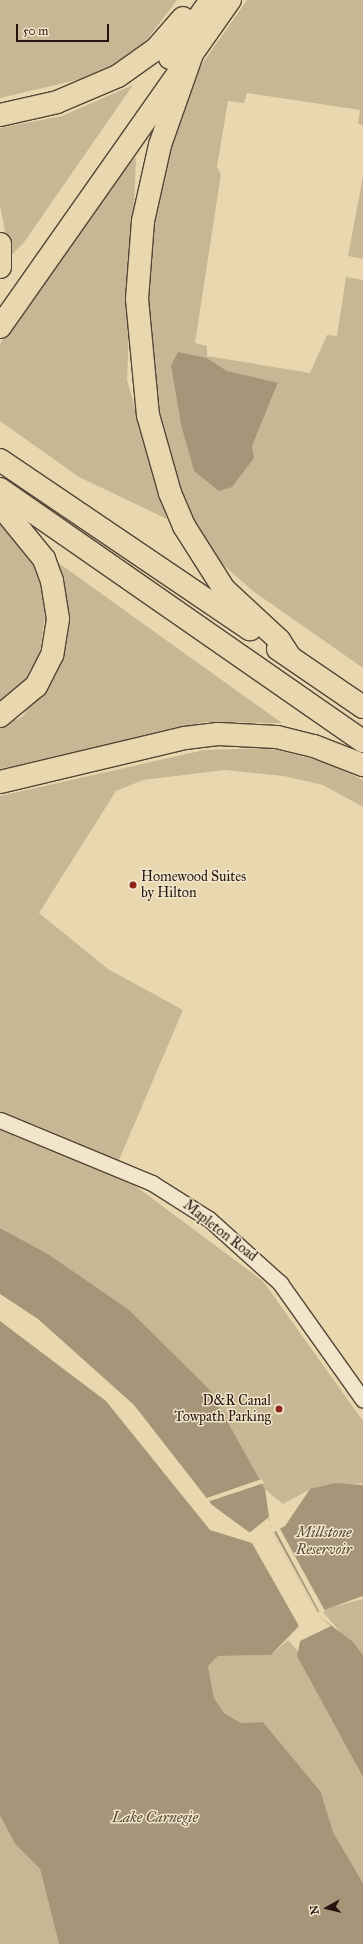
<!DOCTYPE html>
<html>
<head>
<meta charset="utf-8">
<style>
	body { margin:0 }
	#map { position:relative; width:363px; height:1944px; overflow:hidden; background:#e9d8af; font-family:"IM FELL Great Primer",serif }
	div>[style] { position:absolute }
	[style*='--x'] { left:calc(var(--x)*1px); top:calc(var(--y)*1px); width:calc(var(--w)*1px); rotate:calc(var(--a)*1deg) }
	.green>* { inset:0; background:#c8b794 }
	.water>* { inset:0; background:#a69578 }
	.pier>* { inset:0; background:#e9d8af }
	.roads { filter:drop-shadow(1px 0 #564536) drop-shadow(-1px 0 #564536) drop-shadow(0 1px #564536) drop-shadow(0 -1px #564536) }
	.street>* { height:15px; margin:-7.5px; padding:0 7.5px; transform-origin:7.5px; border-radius:7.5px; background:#f1e6cb }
	.highway>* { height:22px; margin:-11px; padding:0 11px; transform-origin:11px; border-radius:11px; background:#e9d8af }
	.dots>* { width:11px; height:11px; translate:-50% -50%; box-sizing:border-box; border:2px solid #f1e6cb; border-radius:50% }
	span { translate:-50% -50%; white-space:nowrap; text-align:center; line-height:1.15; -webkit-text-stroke:3px #f1e6cb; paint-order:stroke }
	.poi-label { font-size:14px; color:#25140e }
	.left { translate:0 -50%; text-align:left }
	.right { translate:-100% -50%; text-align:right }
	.street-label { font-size:14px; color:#25140e }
	.water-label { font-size:15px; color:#594838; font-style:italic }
	.north { position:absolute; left:307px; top:1888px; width:40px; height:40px; -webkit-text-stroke:3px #f1e6cb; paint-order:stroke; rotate:262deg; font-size:11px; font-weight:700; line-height:16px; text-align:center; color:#25140e }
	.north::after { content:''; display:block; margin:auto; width:14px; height:18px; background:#25140e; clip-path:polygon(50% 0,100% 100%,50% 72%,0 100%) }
	.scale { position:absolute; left:16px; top:24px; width:93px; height:18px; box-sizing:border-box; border:2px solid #25140e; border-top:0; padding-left:5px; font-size:12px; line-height:14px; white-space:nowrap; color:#25140e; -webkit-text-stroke:3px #f1e6cb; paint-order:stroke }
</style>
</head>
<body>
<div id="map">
	<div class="green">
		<div style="clip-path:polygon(0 0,177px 0,143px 45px,102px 74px,0 98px)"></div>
		<div style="clip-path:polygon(evenodd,247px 0,363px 0,363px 125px,358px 124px,360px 110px,247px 93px,244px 103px,228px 101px,217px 167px,221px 174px,195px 343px,207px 346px,207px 356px,310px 373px,327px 335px,337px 336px,346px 277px,363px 280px,363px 668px,253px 591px,221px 563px,195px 529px,175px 485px,157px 409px,148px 347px,148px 257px,156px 194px,172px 126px,202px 64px,247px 0,207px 358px,227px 371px,278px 384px,252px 446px,194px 471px,181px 425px,171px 366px,207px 358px)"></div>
		<div style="clip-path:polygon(133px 85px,25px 241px,10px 257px,0 205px,0 128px,62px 116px)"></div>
		<div style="clip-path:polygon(136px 157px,127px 380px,167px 519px,79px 477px,0 421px,0 344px,100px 192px)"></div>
		<div style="clip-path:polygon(363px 176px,363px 259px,348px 256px)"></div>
		<div style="clip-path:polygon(0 521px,32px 556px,46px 607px,37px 677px,0 700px)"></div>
		<div style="clip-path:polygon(46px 554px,282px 723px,205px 722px,0 769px,0 726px,22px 717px,58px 666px)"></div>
		<div style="clip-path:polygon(268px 748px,328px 763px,363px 780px,363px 807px,323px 785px,284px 776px,225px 770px,143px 780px,116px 791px,39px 913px,108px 969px,183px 1010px,119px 1160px,134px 1185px,263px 1281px,363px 1421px,363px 1483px,311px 1489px,283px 1504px,265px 1489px,210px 1390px,129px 1311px,48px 1254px,0 1228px,0 796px,204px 750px)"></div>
		<div style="clip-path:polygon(363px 1599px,363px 1883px,333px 1832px,321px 1792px,263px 1722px,241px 1723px,224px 1713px,214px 1698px,208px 1666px,218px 1656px,271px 1655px,288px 1640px,303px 1657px,343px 1635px,321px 1610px)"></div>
		<div style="clip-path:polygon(0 1815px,15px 1844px,40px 1869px,59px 1944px,0 1944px)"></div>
	</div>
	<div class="water">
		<div style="clip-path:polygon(178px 352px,207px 358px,227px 371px,278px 383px,252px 446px,254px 458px,232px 487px,219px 491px,194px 471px,181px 425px,171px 366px)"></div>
		<div style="clip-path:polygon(0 1228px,48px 1254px,129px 1310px,210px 1390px,265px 1489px,271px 1530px,319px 1616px,353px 1642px,363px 1655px,363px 1777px,297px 1656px,304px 1623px,257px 1538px,212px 1505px,134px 1405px,38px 1319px,0 1294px)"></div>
		<div style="clip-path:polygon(0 1321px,106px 1401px,210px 1530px,252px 1543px,299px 1626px,271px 1655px,218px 1656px,208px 1666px,214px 1698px,224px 1713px,241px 1723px,263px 1722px,321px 1792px,333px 1832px,363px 1883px,363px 1944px,59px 1944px,40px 1869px,15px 1844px,0 1815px)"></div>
		<div style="clip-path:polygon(335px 1483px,363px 1485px,363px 1596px,318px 1612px,274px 1532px,285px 1526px,310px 1489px)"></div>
	</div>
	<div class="pier">
		<div style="clip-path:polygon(262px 1479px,264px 1483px,207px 1502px,204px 1499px)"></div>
		<div style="clip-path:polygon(269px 1517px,271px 1530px,319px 1616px,331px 1626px,300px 1641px,302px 1624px,255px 1539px,248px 1534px)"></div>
		<div style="clip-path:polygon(279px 1527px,325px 1611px,320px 1613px,275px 1529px)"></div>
		<div style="clip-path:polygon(252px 1541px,254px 1542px,300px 1625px,297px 1631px,299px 1625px)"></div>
	</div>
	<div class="roads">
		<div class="street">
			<div style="--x:0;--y:1120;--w:165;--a:22.5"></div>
			<div style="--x:152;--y:1183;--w:67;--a:32.3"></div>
			<div style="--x:209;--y:1219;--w:96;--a:42"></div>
			<div style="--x:280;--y:1283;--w:143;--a:54.6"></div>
		</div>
		<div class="highway">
			<div style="--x:192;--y:54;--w:96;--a:109.4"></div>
			<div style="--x:160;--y:145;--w:78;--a:102.6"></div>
			<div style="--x:143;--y:221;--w:78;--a:94.4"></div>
			<div style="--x:137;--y:299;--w:117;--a:84.6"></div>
			<div style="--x:148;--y:415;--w:81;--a:74.2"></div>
			<div style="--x:170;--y:493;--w:36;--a:67"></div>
			<div style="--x:184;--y:526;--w:75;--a:57.6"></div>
			<div style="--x:224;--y:589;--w:75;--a:42.8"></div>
			<div style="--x:279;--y:640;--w:20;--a:57"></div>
			<div style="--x:170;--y:58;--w:71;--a:-54.7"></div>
			<div style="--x:0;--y:115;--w:58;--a:-12.8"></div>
			<div style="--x:57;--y:102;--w:66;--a:-23.1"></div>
			<div style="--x:118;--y:76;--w:47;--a:-35.4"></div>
			<div style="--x:156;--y:49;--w:41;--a:-48.9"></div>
			<div style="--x:0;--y:244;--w:23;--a:90"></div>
			<div style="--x:0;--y:327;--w:400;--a:-54.9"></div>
			<div style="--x:0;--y:460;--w:302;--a:34.1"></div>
			<div style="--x:0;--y:489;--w:442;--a:34.8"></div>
			<div style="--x:0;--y:505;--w:70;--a:50.8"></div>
			<div style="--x:44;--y:559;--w:23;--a:70"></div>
			<div style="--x:52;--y:581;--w:38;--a:81"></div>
			<div style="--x:58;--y:619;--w:36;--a:99"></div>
			<div style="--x:52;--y:655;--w:35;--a:117"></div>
			<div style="--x:36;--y:686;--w:47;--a:140.2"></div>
			<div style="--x:278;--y:649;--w:103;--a:34.3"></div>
			<div style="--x:0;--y:782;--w:190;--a:-13.4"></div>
			<div style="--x:185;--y:738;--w:33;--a:-7"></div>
			<div style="--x:218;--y:734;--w:59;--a:2.9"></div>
			<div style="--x:277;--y:737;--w:38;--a:14"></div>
			<div style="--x:314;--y:746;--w:53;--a:21.2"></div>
		</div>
	</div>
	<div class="dots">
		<div style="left:133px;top:885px;background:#8f2418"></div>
		<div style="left:279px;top:1409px;background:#8f2418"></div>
	</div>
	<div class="poi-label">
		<span class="left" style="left:141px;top:885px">Homewood Suites<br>by Hilton</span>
		<span class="right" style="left:271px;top:1409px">D&amp;R Canal<br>Towpath Parking</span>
	</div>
	<div class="street-label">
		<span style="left:220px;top:1231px;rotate:38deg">Mapleton Road</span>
	</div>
	<div class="water-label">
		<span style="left:324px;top:1541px">Millstone<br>Reservoir</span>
		<span style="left:155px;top:1818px">Lake Carnegie</span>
	</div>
	<div class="north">N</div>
	<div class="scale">50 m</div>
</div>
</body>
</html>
